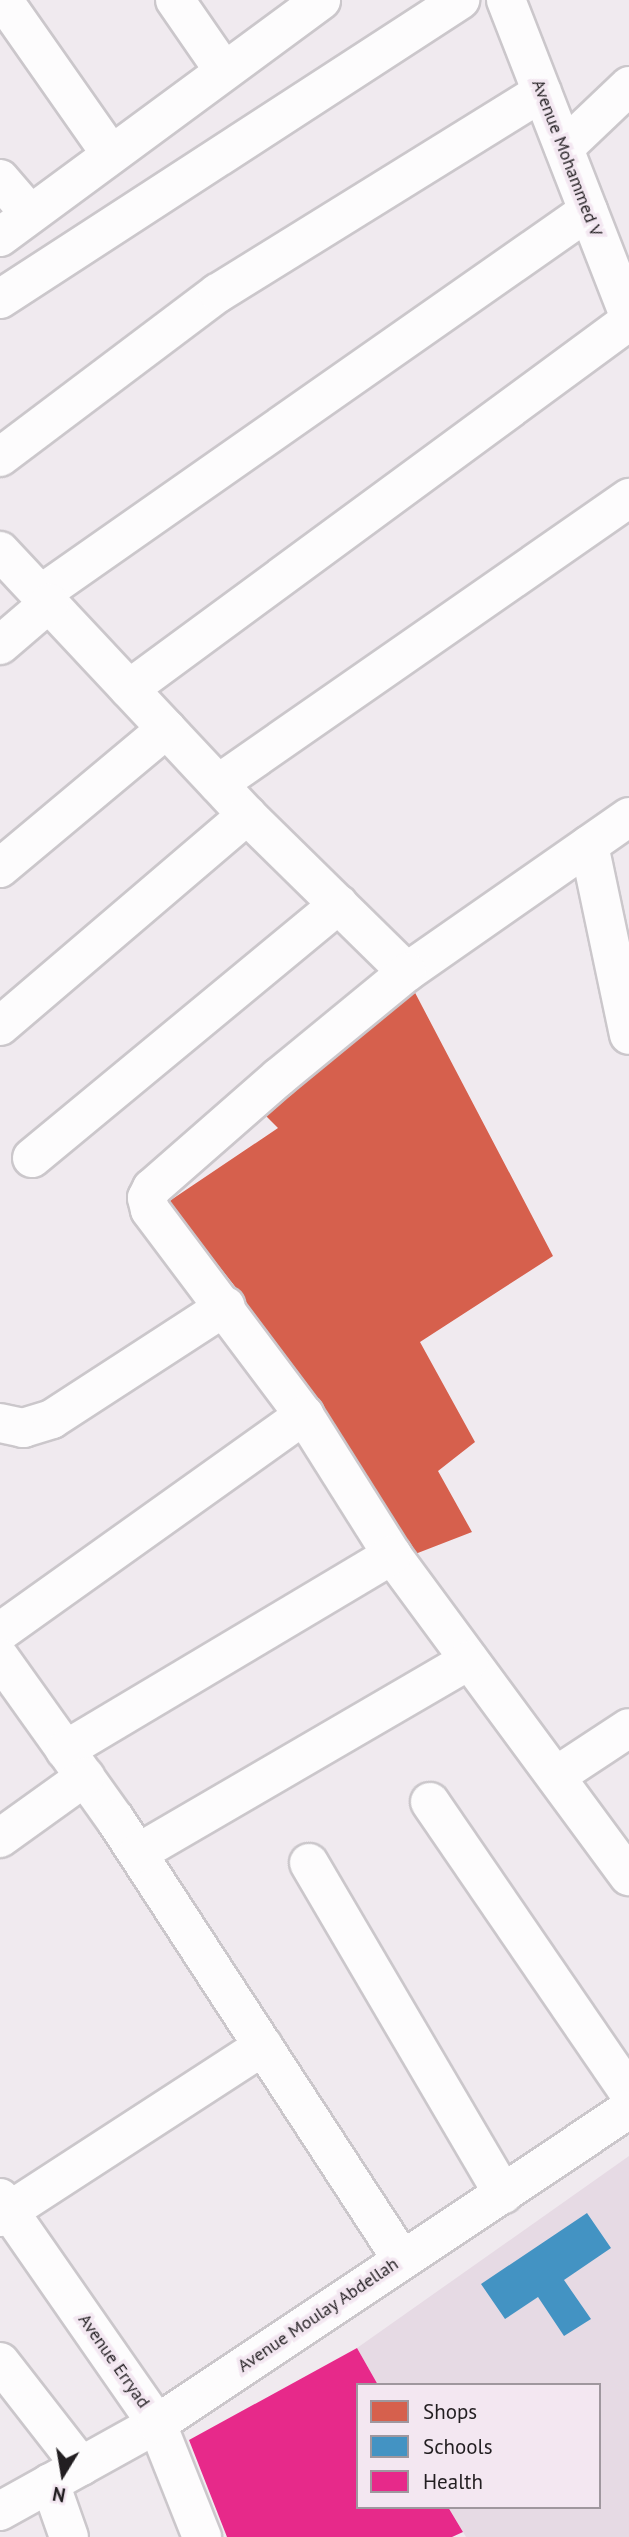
<!DOCTYPE html>
<html>
<head>
<meta charset="utf-8">
<style>
	body { margin:0 }
	#map { position:relative; width:629px; height:2537px; overflow:hidden; background:#f0eaef; font-family:"PT Sans",sans-serif }
	div>[style] { position:absolute }
	[style*='--x'] { left:calc(var(--x)*1px); top:calc(var(--y)*1px); width:calc(var(--w)*1px); rotate:calc(var(--a)*1deg) }
	.built>* { inset:0; background:#e6dae4 }
	.shops>* { inset:0; background:#d6604d }
	.schools>* { inset:0; background:#4393c3 }
	.health>* { inset:0; background:#e7298a }
	.roads { filter:drop-shadow(2px 0 #cbc7cb) drop-shadow(-2px 0 #cbc7cb) drop-shadow(0 2px #cbc7cb) drop-shadow(0 -2px #cbc7cb) }
	.minor>* { height:38px; margin:-19px; padding:0 19px; transform-origin:19px; border-radius:19px; background:#fdfcfd }
	span { translate:-50% -50%; white-space:nowrap; text-align:center; line-height:1.15; -webkit-text-stroke:7px #f3e7f1; paint-order:stroke }
	.street-label { font-size:18px; color:#221e21 }
	.legend { position:absolute; left:356px; top:2383px; width:245px; height:126px; box-sizing:border-box; background:#f3e7f1; border:2px solid #9f979e; margin:0; padding:9px 12px; list-style:none; font-size:21px; color:#221e21 }
	.legend li { display:flex; align-items:center; gap:14px; height:35px }
	.legend b { width:35px; border:2px solid #9f979e }
	.north { position:absolute; left:28px; top:2439px; width:70px; height:70px; -webkit-text-stroke:5px #f3e7f1; paint-order:stroke; rotate:191deg; font-size:19px; font-weight:700; line-height:28px; text-align:center; color:#221e21 }
	.north::after { content:''; display:block; margin:auto; width:24px; height:32px; background:#221e21; clip-path:polygon(50% 0,100% 100%,50% 72%,0 100%) }
</style>
</head>
<body>
<div id="map">
	<div class="built">
		<div style="clip-path:polygon(629px 2156px,629px 2537px,466px 2537px,448px 2507px,599px 2507px,599px 2385px,378px 2385px,357px 2348px)"></div>
	</div>
	<div class="shops">
		<div style="clip-path:polygon(411px 985px,553px 1256px,420px 1342px,475px 1442px,438px 1471px,472px 1532px,410px 1556px,317px 1421px,241px 1294px,168px 1202px,278px 1128px,259px 1109px)"></div>
	</div>
	<div class="schools">
		<div style="clip-path:polygon(587px 2213px,611px 2248px,564px 2280px,591px 2319px,564px 2336px,538px 2297px,505px 2319px,481px 2284px)"></div>
	</div>
	<div class="health">
		<div style="clip-path:polygon(357px 2348px,378px 2385px,358px 2385px,358px 2507px,448px 2507px,463px 2532px,452px 2537px,227px 2537px,189px 2440px)"></div>
	</div>
	<div class="roads">
		<div class="minor">
			<div style="--x:3;--y:0;--w:188;--a:55"></div>
			<div style="--x:175;--y:0;--w:86;--a:55.4"></div>
			<div style="--x:506;--y:0;--w:339;--a:68.7"></div>
			<div style="--x:564;--y:148;--w:90;--a:-43.6"></div>
			<div style="--x:0;--y:179;--w:46;--a:49.4"></div>
			<div style="--x:0;--y:237;--w:399;--a:-36.4"></div>
			<div style="--x:0;--y:299;--w:549;--a:-33.02"></div>
			<div style="--x:0;--y:457;--w:273;--a:-37"></div>
			<div style="--x:218;--y:293;--w:381;--a:-31.8"></div>
			<div style="--x:0;--y:551;--w:362;--a:46.9"></div>
			<div style="--x:247;--y:815;--w:224;--a:44.5"></div>
			<div style="--x:41;--y:594;--w:668;--a:-35"></div>
			<div style="--x:0;--y:645;--w:65;--a:-40.6"></div>
			<div style="--x:129;--y:689;--w:621;--a:-36.35"></div>
			<div style="--x:218;--y:784;--w:501;--a:-34.83"></div>
			<div style="--x:629;--y:817;--w:271;--a:145.1"></div>
			<div style="--x:407;--y:972;--w:166;--a:140.6"></div>
			<div style="--x:279;--y:1077;--w:169;--a:138.8"></div>
			<div style="--x:152;--y:1188;--w:11;--a:117"></div>
			<div style="--x:147;--y:1198;--w:12;--a:76"></div>
			<div style="--x:150;--y:1210;--w:256;--a:53.1"></div>
			<div style="--x:304;--y:1415;--w:165;--a:57.8"></div>
			<div style="--x:392;--y:1555;--w:399;--a:53.6"></div>
			<div style="--x:589;--y:845;--w:194;--a:78.1"></div>
			<div style="--x:0;--y:868;--w:217;--a:-39.9"></div>
			<div style="--x:0;--y:1026;--w:325;--a:-40.5"></div>
			<div style="--x:32;--y:1158;--w:398;--a:-39.6"></div>
			<div style="--x:0;--y:1423;--w:24;--a:12"></div>
			<div style="--x:23;--y:1428;--w:30;--a:-17"></div>
			<div style="--x:52;--y:1419;--w:207;--a:-33"></div>
			<div style="--x:0;--y:1632;--w:374;--a:-35.5"></div>
			<div style="--x:0;--y:1658;--w:198;--a:54.5"></div>
			<div style="--x:115;--y:1819;--w:524;--a:56.92"></div>
			<div style="--x:65;--y:1750;--w:381;--a:-30.8"></div>
			<div style="--x:556;--y:1776;--w:87;--a:-33.3"></div>
			<div style="--x:430;--y:1802;--w:353;--a:55.6"></div>
			<div style="--x:0;--y:1838;--w:105;--a:-35.7"></div>
			<div style="--x:138;--y:1853;--w:383;--a:-30.2"></div>
			<div style="--x:309;--y:1863;--w:384;--a:59.6"></div>
			<div style="--x:0;--y:2198;--w:275;--a:55.2"></div>
			<div style="--x:157;--y:2424;--w:122;--a:68.3"></div>
			<div style="--x:0;--y:2217;--w:314;--a:-33"></div>
			<div style="--x:0;--y:2362;--w:132;--a:52.1"></div>
			<div style="--x:50;--y:2483;--w:57;--a:70.6"></div>
			<div style="--x:0;--y:2511;--w:179;--a:-29"></div>
			<div style="--x:157;--y:2424;--w:567;--a:-33.72"></div>
		</div>
	</div>
	<div class="street-label">
		<span style="left:567px;top:158px;rotate:69deg">Avenue Mohammed V</span>
		<span style="left:318px;top:2315px;rotate:-34deg">Avenue Moulay Abdellah</span>
		<span style="left:114px;top:2361px;rotate:55deg">Avenue Erryad</span>
	</div>
	<ul class="legend">
	<li><b style="height:19px;background:#d6604d"></b>Shops</li>
	<li><b style="height:19px;background:#4393c3"></b>Schools</li>
	<li><b style="height:19px;background:#e7298a"></b>Health</li>
	</ul>
	<div class="north">N</div>
</div>
</body>
</html>
